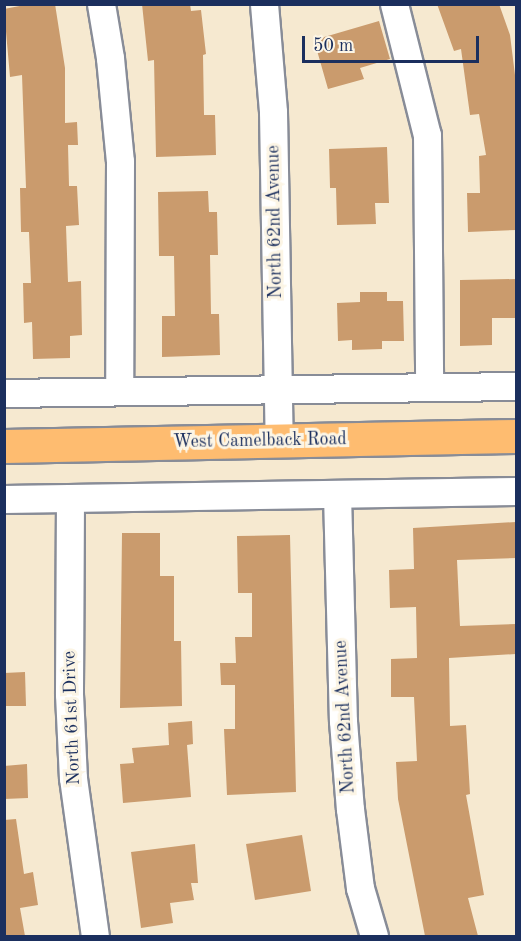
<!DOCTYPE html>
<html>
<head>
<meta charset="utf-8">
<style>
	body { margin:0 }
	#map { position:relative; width:521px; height:941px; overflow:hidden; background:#f6e9d0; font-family:"Old Standard TT",serif }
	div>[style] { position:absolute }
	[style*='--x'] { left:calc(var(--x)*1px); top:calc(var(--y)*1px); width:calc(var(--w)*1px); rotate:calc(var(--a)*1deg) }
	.building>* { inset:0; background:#ca9b6d }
	.roads { filter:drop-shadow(2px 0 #888c97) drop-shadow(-2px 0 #888c97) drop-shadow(0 2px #888c97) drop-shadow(0 -2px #888c97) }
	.minor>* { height:27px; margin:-13.5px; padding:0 13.5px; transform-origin:13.5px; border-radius:13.5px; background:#fff }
	.major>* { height:33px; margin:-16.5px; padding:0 16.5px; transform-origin:16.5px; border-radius:16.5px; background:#febc70 }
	span { translate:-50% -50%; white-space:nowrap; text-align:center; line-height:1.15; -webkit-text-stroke:6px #fcf5e5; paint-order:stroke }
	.street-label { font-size:18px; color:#1b2f5e }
	.frame { position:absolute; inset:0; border:6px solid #1b2f5e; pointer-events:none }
	.scale { position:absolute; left:302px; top:36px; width:177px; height:27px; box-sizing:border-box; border:3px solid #1b2f5e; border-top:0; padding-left:8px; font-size:18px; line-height:21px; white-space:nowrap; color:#1b2f5e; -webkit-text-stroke:4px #fcf5e5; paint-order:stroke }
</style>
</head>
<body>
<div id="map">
	<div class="building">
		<div style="clip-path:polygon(30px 4px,55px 4px,65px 68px,65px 123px,77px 122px,78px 145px,68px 145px,69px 186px,77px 186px,79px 225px,66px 226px,68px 282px,81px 281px,82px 335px,70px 336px,70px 358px,33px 359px,32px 322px,24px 323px,23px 283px,31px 283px,29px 232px,21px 232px,20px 188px,26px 188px,22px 75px,10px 77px,4px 9px)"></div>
		<div style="clip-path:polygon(142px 4px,190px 4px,191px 11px,201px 10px,206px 54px,203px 55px,204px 115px,215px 115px,216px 155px,156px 157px,154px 60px,148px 61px)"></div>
		<div style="clip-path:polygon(437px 4px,499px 4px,510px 35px,516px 83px,516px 230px,468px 232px,467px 193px,480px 193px,479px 156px,486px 155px,479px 114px,470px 115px,461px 49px,454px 51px)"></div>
		<div style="clip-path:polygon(379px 21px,390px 59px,360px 68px,364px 79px,328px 89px,314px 40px)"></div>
		<div style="clip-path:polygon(387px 147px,389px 203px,375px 203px,376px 224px,337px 225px,336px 188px,330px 188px,329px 149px)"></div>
		<div style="clip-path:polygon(208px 191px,209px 212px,217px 212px,218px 255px,210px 255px,211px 314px,219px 314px,220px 355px,162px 357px,162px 316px,175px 316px,174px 256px,159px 256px,158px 192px)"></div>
		<div style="clip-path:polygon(516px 279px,516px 318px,492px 318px,492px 345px,460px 346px,460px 280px)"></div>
		<div style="clip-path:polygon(360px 292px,387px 292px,387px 301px,403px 301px,404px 341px,382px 341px,382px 349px,352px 350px,352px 340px,338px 341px,337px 303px,360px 302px)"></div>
		<div style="clip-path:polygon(516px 522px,516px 558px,457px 560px,460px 626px,516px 624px,516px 654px,449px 658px,450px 726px,466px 725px,470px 794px,466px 795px,484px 895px,468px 898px,478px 936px,425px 936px,398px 799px,396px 762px,417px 761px,414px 697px,391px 697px,391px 659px,417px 658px,416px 607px,390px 608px,389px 570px,414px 569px,413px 528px)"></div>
		<div style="clip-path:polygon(122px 533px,160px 533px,160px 576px,174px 576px,174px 641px,181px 641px,182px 706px,120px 708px)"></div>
		<div style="clip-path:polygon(290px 535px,296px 792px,227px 795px,224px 729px,235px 729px,235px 685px,221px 685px,220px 663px,236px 663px,235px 637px,252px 637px,252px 593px,238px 593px,237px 536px)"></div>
		<div style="clip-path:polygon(25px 672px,26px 706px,4px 706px,4px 673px)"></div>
		<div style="clip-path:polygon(192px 721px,193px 744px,187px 745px,191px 797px,123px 803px,120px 764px,134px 763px,132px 748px,169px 745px,168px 723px)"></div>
		<div style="clip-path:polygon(27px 764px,28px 798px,4px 799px,4px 766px)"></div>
		<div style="clip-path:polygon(16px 819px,24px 874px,33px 872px,38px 905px,20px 908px,25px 936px,4px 936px,4px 820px)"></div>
		<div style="clip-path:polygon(302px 835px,311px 891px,255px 900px,246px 844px)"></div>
		<div style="clip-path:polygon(195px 844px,198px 883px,191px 883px,194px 900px,170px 903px,173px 923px,141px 928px,131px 852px)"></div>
	</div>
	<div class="roads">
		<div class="minor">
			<div style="--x:101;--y:4;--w:55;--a:80.5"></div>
			<div style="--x:110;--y:58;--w:103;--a:84.5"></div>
			<div style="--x:120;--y:161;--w:230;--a:90.2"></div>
			<div style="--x:264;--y:4;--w:108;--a:85.2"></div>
			<div style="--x:273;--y:112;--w:328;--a:89"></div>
			<div style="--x:394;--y:4;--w:135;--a:75.9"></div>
			<div style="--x:427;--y:135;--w:252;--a:89.5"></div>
			<div style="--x:4;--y:393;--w:512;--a:-0.78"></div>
			<div style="--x:337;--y:494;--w:227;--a:88.5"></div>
			<div style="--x:343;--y:721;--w:88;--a:85.5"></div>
			<div style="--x:350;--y:809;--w:80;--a:82.8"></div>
			<div style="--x:360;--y:888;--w:50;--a:73.7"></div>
			<div style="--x:70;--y:498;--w:196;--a:90.3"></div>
			<div style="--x:69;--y:694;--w:84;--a:87.3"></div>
			<div style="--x:73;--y:778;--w:160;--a:82.1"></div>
			<div style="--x:4;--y:499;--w:512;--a:-0.9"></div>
		</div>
		<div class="major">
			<div style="--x:4;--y:446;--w:512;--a:-1.12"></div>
		</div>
	</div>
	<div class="street-label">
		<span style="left:275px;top:222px;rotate:-91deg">North 62nd Avenue</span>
		<span style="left:260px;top:441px;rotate:-1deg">West Camelback Road</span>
		<span style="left:345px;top:717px;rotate:-93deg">North 62nd Avenue</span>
		<span style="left:72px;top:718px;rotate:-92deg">North 61st Drive</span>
	</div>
	<div class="frame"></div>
	<div class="scale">50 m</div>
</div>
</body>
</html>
